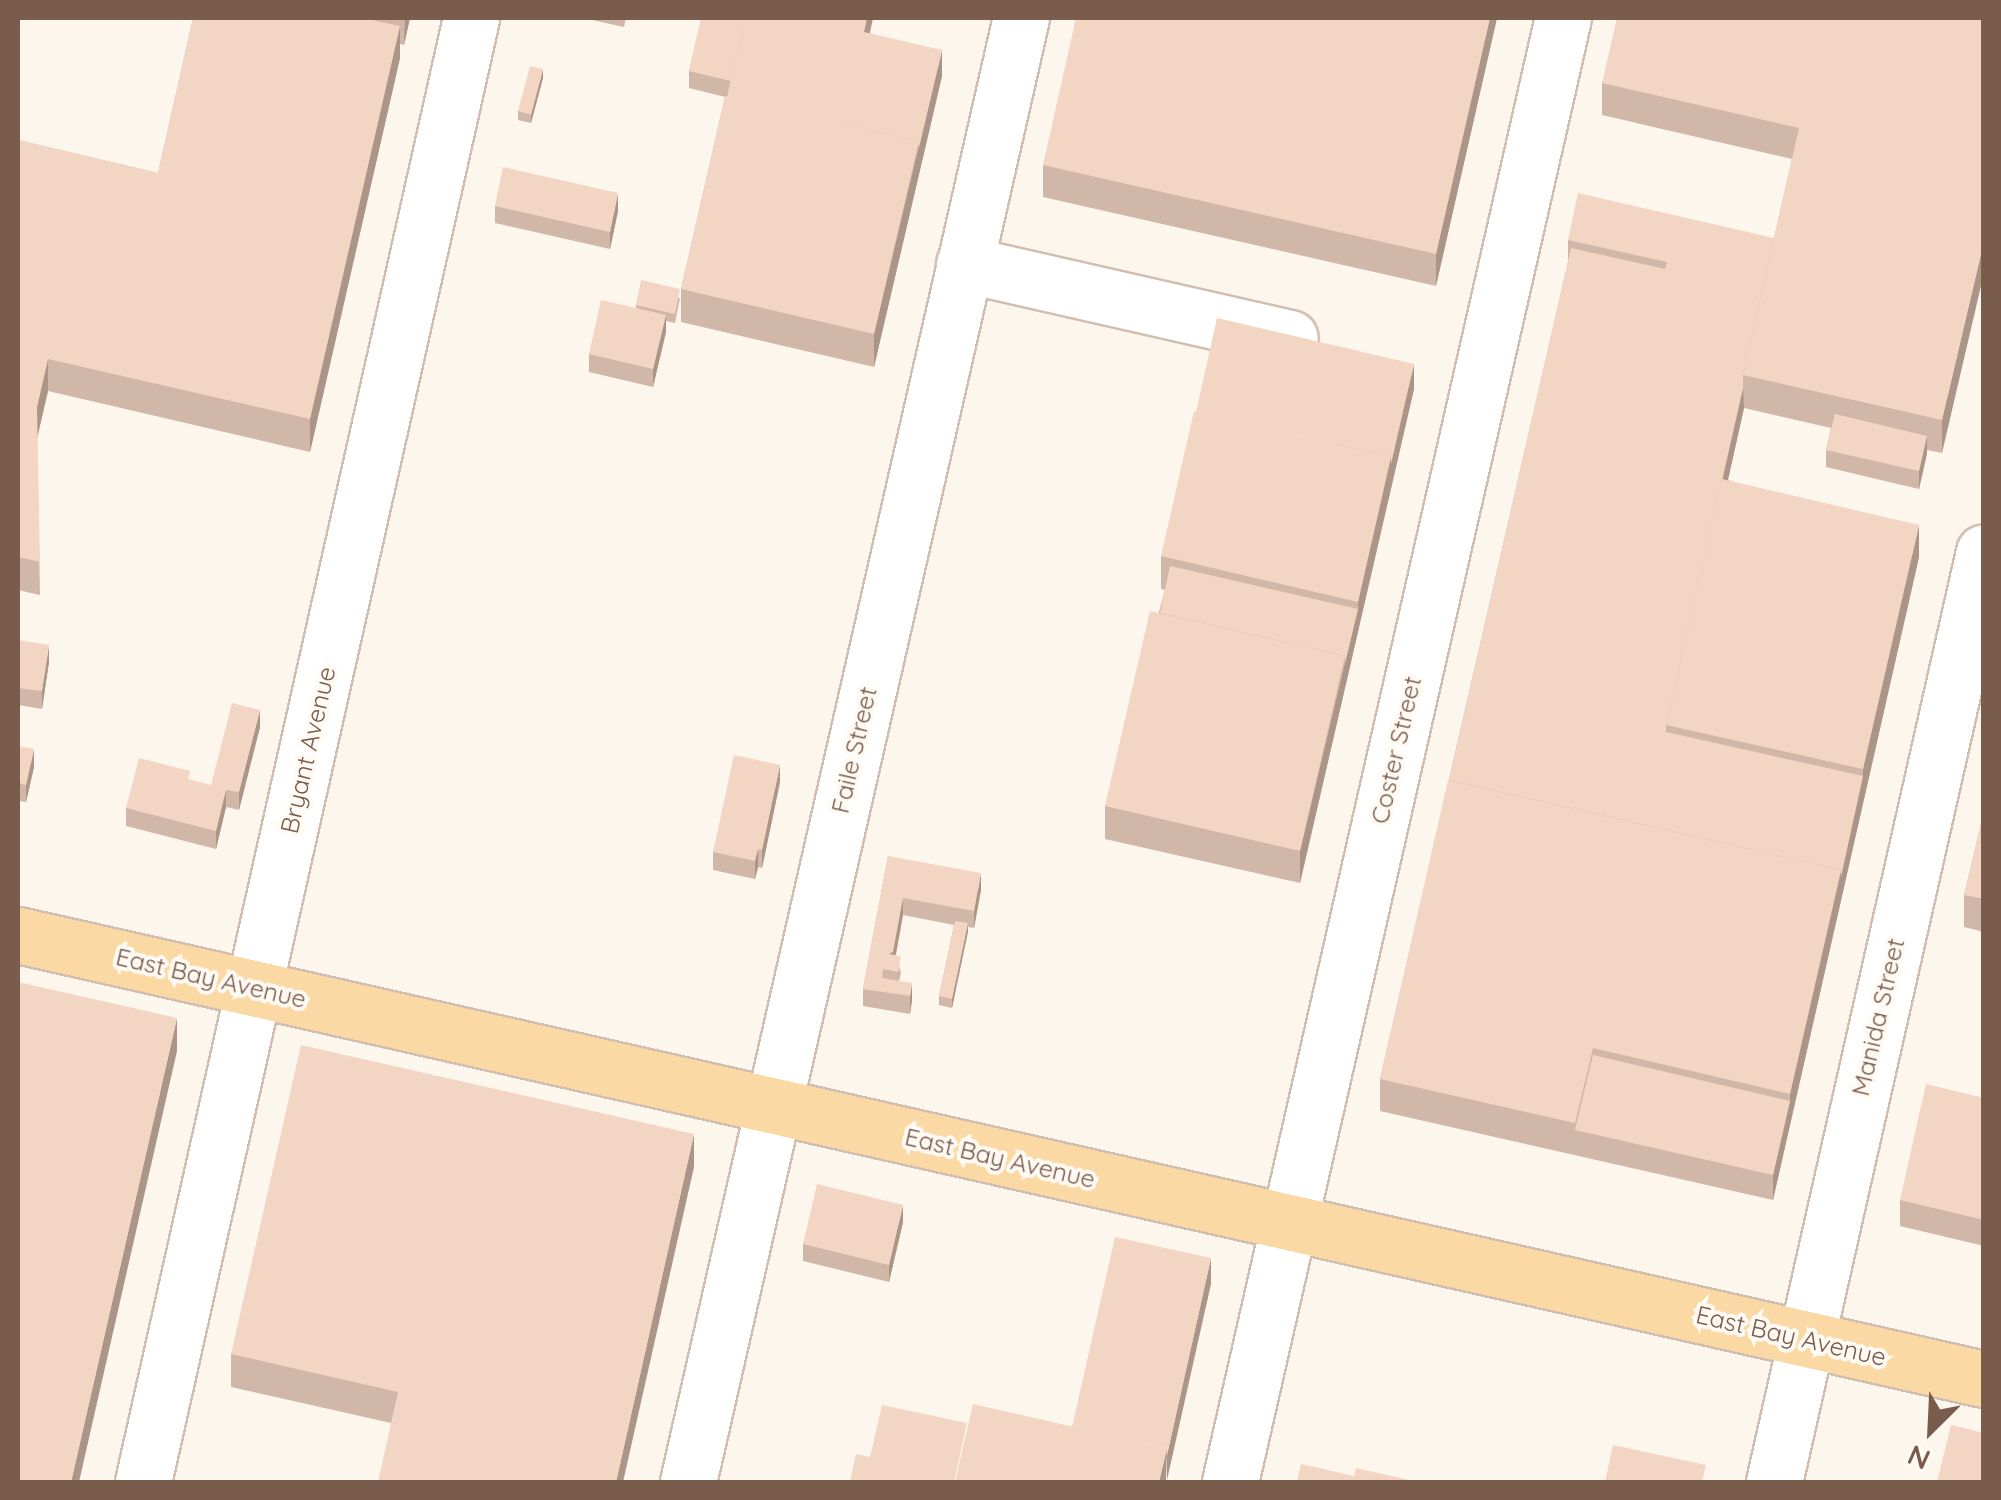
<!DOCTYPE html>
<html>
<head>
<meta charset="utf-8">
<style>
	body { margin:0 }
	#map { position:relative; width:2001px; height:1500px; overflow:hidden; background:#fdf6ec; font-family:Quicksand,sans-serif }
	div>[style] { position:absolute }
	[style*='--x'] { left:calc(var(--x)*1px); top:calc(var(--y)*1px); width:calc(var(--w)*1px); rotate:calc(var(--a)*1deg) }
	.roads { filter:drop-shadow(2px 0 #d1beb0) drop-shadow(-2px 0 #d1beb0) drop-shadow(0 2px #d1beb0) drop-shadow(0 -2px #d1beb0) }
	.minor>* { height:55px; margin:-27.5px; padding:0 27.5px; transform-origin:27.5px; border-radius:27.5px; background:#fff }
	.major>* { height:55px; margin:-27.5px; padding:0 27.5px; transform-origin:27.5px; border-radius:27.5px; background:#fbd9a5 }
	.wall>* { inset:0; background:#d1b7a8 }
	.shaded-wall>* { inset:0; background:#aa9588 }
	.building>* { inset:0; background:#f3d5c3 }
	span { translate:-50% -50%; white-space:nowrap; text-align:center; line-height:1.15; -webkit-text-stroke:8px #fffaf3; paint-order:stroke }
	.street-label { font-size:25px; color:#7a5c4d }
	.frame { position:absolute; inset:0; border:20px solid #7a5c4d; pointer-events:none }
	.north { position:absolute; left:1881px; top:1380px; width:100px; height:100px; -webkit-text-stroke:8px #fffaf3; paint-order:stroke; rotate:204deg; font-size:28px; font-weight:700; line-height:40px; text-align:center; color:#7a5c4d }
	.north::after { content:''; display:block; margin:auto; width:35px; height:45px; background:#7a5c4d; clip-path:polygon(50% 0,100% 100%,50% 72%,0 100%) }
</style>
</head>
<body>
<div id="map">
	<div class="roads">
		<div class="minor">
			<div style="--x:964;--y:264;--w:334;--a:12.8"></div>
			<div style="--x:143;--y:1482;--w:1500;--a:-77.37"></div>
			<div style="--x:688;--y:1482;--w:1501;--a:-77.19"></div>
			<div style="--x:1230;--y:1482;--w:1501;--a:-77.19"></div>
			<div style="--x:1774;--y:1482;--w:953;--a:-77.28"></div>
		</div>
		<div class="major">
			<div style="--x:18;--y:935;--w:2016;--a:12.73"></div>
		</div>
	</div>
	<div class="wall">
		<div style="clip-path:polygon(193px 18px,410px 18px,404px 45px,400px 44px,400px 58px,310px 452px,48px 391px,37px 437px,40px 595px,18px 590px,18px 140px,158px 173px)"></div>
		<div style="clip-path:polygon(583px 18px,626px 18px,624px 27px)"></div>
		<div style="clip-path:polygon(690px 18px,873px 18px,870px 33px,942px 76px,874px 367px,681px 322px,681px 289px,725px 97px,689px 88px,689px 71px,701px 20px)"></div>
		<div style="clip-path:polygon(1497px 18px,1436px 286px,1043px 197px,1043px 165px)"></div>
		<div style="clip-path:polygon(1984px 18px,1942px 453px,1927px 450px,1919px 489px,1826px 467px,1826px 450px,1831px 428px,1744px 408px,1728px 480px,1919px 557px,1773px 1200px,1380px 1111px,1380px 1079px,1568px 262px,1568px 240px,1774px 238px,1792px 159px,1602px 115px,1602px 83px)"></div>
		<div style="clip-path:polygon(543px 78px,531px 123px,518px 120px,518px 111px)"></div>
		<div style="clip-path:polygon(495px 206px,618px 211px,610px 249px,495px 223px)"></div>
		<div style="clip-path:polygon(680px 298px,675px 323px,666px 321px,666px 332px,653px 387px,589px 372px,589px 354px,636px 308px,636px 305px)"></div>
		<div style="clip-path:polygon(1414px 389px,1300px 883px,1105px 839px,1105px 806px,1165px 590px,1161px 589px,1161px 556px)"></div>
		<div style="clip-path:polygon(18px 640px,49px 662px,42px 709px,18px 705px)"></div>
		<div style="clip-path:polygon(260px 727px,239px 810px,226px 807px,216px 849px,126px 826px,126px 808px,211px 785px)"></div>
		<div style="clip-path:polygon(18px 746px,34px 767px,26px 802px,18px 801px)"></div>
		<div style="clip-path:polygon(780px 782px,762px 868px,758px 867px,755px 879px,713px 870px,713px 852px)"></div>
		<div style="clip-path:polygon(1984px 811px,1984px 932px,1964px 927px,1964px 895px)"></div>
		<div style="clip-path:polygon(888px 856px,981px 890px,974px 928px,968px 927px,952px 1008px,939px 1005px,939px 996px,954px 925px,903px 915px,896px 955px,901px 973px,899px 981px,912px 1000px,910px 1014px,863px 1006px,863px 989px)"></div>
		<div style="clip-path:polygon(1984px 1098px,1984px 1246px,1900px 1226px,1900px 1200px)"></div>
		<div style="clip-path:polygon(694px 1167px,391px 1423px,231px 1387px,231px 1354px)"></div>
		<div style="clip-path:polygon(903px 1222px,889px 1282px,803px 1261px,803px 1244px)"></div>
	</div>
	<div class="shaded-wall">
		<div style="clip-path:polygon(405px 18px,410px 18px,404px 45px)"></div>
		<div style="clip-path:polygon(867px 18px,873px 18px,864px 57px,864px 32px)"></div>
		<div style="clip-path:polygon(1490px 18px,1497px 18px,1436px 286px,1436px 254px)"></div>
		<div style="clip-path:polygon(400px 26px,400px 58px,310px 452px,310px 419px)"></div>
		<div style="clip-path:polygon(942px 50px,942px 76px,874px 367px,874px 334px)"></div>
		<div style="clip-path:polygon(543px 69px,543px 78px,531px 123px,531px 115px)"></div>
		<div style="clip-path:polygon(618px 193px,618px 211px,610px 249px,610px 232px)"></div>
		<div style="clip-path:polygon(1984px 241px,1984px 273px,1942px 453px,1942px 420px)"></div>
		<div style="clip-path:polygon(666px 315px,666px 332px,653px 387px,653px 369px)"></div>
		<div style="clip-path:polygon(48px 359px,48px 391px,37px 439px,37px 407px)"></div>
		<div style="clip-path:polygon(1414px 364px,1414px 389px,1300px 883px,1300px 851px,1358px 609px,1358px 602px,1391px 457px)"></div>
		<div style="clip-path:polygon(1743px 388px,1744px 408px,1673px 726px,1668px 725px)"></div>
		<div style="clip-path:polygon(1927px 436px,1927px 454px,1919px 489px,1919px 471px)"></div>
		<div style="clip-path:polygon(1919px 525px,1919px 557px,1773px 1200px,1773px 1175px,1790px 1101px,1790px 1094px,1863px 776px,1863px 769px)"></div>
		<div style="clip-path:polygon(49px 645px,49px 662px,42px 709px,42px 691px)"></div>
		<div style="clip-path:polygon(260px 710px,260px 727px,239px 810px,239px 792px)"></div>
		<div style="clip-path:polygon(34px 749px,34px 767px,26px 802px,26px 785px)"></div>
		<div style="clip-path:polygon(780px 765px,780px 782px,762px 868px,762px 850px)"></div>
		<div style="clip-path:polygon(226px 790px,226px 807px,216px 849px,216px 831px)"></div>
		<div style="clip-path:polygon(758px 849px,758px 867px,755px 879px,755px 861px)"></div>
		<div style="clip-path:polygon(981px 873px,981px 890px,974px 928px,974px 911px)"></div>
		<div style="clip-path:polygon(903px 898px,903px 915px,893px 969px,889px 971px,889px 954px)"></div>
		<div style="clip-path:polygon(968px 923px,968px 932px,952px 1008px,952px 999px)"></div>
		<div style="clip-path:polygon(912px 983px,912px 1000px,910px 1014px,910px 996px)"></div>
		<div style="clip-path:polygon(177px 1018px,177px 1051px,79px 1482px,71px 1482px)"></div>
		<div style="clip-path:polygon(694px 1134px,694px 1167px,623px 1482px,616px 1482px)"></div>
		<div style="clip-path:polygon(903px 1205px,903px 1222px,889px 1282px,889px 1265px)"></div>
		<div style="clip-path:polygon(1211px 1258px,1211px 1284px,1167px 1480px,1167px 1455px)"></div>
		<div style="clip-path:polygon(1167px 1448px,1166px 1482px,1159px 1482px)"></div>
	</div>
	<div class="building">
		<div style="clip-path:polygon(193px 18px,363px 18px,400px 26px,310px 419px,48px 359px,37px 407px,40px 562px,18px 557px,18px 140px,158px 173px)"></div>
		<div style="clip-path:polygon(701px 18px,745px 18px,731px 81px,689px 71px)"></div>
		<div style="clip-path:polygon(745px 18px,867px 18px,864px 32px,942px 50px,919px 148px,919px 141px,727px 97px)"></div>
		<div style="clip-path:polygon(1076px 18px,1490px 18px,1436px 254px,1043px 165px)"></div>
		<div style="clip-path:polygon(1617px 18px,1984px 18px,1984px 241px,1942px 420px,1743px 375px,1799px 128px,1602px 83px)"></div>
		<div style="clip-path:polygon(530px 66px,543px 69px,531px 115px,518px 111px)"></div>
		<div style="clip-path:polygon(725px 96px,919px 141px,874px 334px,681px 289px)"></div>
		<div style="clip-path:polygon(503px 167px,618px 193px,610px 232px,495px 206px)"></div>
		<div style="clip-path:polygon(1578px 193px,1774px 238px,1743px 375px,1743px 388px,1666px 725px,1666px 732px,1863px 776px,1841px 877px,1841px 870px,1449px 780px,1571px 248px,1665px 269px,1667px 262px,1568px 240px)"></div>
		<div style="clip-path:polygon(641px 280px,680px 289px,675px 314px,636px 305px)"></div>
		<div style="clip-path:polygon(601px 300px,666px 315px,653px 369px,589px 354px)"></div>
		<div style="clip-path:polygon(1217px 318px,1414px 364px,1391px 464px,1391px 457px,1196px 412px)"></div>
		<div style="clip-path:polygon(1194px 411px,1391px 457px,1358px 602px,1161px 556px)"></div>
		<div style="clip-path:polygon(1835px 414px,1927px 436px,1919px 471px,1826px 450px)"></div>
		<div style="clip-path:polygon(1722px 479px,1919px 525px,1863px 769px,1666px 725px)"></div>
		<div style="clip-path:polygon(1170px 566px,1358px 609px,1345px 663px,1345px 656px,1160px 613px)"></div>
		<div style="clip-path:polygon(1150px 611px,1345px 656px,1300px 851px,1105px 806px)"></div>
		<div style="clip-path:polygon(18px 640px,49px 645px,42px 691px,18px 688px)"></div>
		<div style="clip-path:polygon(232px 703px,260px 710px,239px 792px,226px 790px,216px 831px,126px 808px,139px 758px,190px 771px,188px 779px,211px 785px)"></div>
		<div style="clip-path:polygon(18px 746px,34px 749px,26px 785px,18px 783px)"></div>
		<div style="clip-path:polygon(734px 755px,780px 765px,762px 850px,758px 849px,755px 861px,713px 852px)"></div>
		<div style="clip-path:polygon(1448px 780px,1841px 870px,1790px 1094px,1593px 1048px,1575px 1123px,1380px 1079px)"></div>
		<div style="clip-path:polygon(1984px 811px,1984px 899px,1964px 895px)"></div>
		<div style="clip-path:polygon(888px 856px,981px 873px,974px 911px,903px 898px,893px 952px,889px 954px,901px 956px,898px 972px,883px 969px,882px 978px,912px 983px,910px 996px,863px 989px)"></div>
		<div style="clip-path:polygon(955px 921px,968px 923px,952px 999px,939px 996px)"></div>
		<div style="clip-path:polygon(18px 982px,177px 1018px,71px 1482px,18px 1482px)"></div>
		<div style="clip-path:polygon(301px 1045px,694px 1134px,616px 1482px,378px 1482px,398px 1392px,231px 1354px)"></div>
		<div style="clip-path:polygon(1593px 1055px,1790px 1101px,1773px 1175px,1575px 1130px)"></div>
		<div style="clip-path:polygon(1926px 1084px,1984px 1098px,1984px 1220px,1900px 1200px)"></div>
		<div style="clip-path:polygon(817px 1184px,903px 1205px,889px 1265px,803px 1244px)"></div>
		<div style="clip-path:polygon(1115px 1237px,1211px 1258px,1167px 1455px,1167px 1448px,1072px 1427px)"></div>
		<div style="clip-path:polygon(973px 1404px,1167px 1448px,1159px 1482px,955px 1482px)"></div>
		<div style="clip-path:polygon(882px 1405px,967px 1423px,954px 1482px,850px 1482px,856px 1454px,870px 1457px)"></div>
		<div style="clip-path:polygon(1951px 1425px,1984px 1433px,1984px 1482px,1937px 1482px)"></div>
		<div style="clip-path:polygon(1613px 1445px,1706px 1465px,1702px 1482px,1605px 1482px)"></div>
		<div style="clip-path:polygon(1301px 1464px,1354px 1476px,1356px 1468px,1409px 1480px,1408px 1482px,1297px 1482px)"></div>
	</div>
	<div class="street-label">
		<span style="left:308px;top:750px;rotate:-77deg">Bryant Avenue</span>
		<span style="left:854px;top:750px;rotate:-77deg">Faile Street</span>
		<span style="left:1396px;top:750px;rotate:-77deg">Coster Street</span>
		<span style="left:211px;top:978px;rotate:13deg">East Bay Avenue</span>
		<span style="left:1878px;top:1017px;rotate:-77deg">Manida Street</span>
		<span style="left:1000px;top:1158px;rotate:13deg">East Bay Avenue</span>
		<span style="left:1791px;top:1336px;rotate:13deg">East Bay Avenue</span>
	</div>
	<div class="frame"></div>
	<div class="north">N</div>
</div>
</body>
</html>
